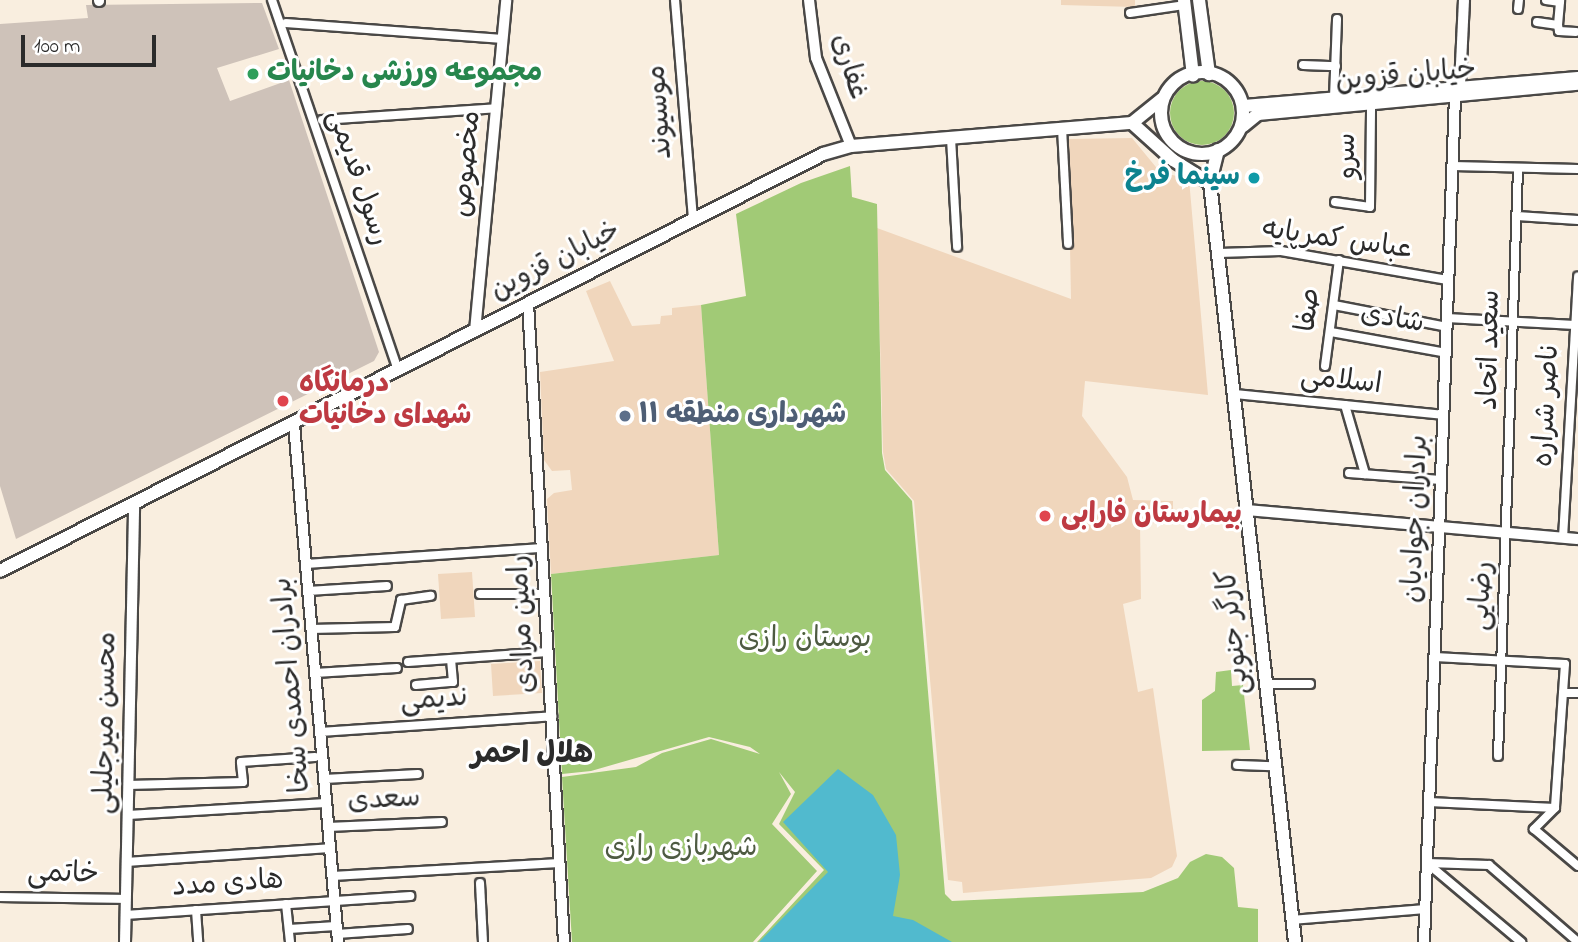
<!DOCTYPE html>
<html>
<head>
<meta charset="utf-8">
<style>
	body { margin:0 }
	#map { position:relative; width:1578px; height:942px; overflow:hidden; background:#f9eedf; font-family:"Indie Flower","Playpen Sans Arabic",sans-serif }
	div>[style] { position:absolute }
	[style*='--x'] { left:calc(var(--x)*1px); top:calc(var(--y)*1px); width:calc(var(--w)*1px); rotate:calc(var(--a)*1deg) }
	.built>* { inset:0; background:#f0d6bc }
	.industrial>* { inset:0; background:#cec2b9 }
	.green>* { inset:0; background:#a1ca76 }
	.round { border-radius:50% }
	.water>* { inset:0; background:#51bace }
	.roads { filter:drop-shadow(2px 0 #4a4846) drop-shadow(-2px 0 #4a4846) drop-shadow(0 2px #4a4846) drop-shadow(0 -2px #4a4846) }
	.street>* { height:8px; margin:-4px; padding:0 4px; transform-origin:4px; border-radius:4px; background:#fff }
	.secondary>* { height:10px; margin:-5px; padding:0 5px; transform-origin:5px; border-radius:5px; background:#fff }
	.primary>* { height:12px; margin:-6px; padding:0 6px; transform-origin:6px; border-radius:6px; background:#fff }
	.primary>.ring { margin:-6px; padding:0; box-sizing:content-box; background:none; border:12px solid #fff; border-radius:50% }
	.dots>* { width:19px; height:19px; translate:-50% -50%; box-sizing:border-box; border:4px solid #fff; border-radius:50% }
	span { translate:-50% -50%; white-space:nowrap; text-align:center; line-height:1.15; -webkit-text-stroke:6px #fff; paint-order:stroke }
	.street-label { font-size:28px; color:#2b2b2b }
	.leisure-label { font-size:28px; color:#27864d; font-weight:700 }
	.left { translate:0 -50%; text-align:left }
	.culture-label { font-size:28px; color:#0d838f; font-weight:700 }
	.right { translate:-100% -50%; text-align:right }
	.health-label { font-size:28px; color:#be3a42; font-weight:700 }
	.service-label { font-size:28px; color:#4e5e75; font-weight:700 }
	.park-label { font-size:28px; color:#4e5b42 }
	.neighbourhood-label { font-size:30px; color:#2b2b2b; font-weight:700 }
	.scale { position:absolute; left:21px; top:35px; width:135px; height:32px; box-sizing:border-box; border:4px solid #2b2b2b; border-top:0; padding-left:9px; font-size:21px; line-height:24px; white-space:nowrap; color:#2b2b2b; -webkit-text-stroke:5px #fff; paint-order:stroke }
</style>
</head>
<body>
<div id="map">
	<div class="built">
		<div style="clip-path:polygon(1061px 0,1135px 0,1135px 7px,1061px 5px)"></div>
		<div style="clip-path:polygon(1132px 138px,1160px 172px,1189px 179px,1208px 395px,1085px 381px,1082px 416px,1127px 477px,1133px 500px,1173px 501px,1173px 522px,1140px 524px,1141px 599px,1123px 604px,1138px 692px,1153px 688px,1177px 856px,1172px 867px,1151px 878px,963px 893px,962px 882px,948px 880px,914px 501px,886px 469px,883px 452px,877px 228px,1071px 299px,1068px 139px)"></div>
		<div style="clip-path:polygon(610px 281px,632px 326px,660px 324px,661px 316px,672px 315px,672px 308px,701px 305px,719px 555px,551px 574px,547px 499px,554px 493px,572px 490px,570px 470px,552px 471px,544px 460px,540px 372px,614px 361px,586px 291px)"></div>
		<div style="clip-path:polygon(472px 572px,475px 617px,441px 619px,438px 574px)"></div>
		<div style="clip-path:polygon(540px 661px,542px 693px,493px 696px,491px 664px)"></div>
	</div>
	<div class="industrial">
		<div style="clip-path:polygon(262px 3px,279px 49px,217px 68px,230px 101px,289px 80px,379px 352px,374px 361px,16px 539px,0 486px,0 24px,88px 18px,86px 5px)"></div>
	</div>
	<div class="green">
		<div class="round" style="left:1170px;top:81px;width:64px;height:64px"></div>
		<div style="clip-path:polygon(850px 166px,852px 197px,877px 204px,882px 453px,885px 470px,912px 501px,945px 894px,952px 901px,1143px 892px,1178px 878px,1190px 862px,1206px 854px,1222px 857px,1234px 868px,1238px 907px,1258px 909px,1258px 942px,757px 942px,824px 870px,779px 824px,795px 792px,779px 772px,791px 794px,772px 824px,817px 871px,753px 942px,572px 942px,562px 777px,636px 767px,662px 753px,711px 739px,760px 754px,750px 747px,709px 737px,591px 771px,562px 774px,551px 574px,719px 555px,701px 305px,746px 296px,736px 214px,801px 183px)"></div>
		<div style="clip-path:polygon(1231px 670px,1232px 686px,1243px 685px,1250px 750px,1202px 751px,1202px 700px,1215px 691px,1216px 672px)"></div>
	</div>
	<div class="water">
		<div style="clip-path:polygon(838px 769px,873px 795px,896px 835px,900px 875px,893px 916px,913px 920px,952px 942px,759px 942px,828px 872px,783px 822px)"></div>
	</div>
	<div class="roads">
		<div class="street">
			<div style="--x:272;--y:0;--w:392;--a:71.2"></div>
			<div style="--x:675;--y:0;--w:221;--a:85.3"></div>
			<div style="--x:1546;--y:0;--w:14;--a:8"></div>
			<div style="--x:1518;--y:9;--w:9;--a:-84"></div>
			<div style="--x:1130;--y:13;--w:56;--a:-8.3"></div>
			<div style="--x:1537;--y:22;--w:21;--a:8"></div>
			<div style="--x:1558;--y:25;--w:25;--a:-85"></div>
			<div style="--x:286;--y:23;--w:217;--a:4.2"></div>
			<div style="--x:1558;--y:25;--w:6;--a:81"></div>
			<div style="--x:1559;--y:31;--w:17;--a:3"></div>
			<div style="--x:1303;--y:65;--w:33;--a:2"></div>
			<div style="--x:1334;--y:98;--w:79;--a:-87.8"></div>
			<div style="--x:322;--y:120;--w:174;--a:-3.9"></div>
			<div style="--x:1062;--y:128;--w:116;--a:87"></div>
			<div style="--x:951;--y:138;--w:109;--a:86.8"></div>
			<div style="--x:1453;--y:166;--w:125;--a:1.4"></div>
			<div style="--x:1335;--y:202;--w:35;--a:8"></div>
			<div style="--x:1370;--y:207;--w:102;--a:-89.4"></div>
			<div style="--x:1517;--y:216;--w:61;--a:3.8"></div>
			<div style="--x:1219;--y:253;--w:62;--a:-1.8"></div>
			<div style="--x:1281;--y:251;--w:169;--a:9.9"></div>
			<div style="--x:1334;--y:305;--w:115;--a:11"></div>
			<div style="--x:1447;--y:318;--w:128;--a:3.1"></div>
			<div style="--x:1331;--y:332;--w:117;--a:10.3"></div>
			<div style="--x:1325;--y:366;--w:107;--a:-82.5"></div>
			<div style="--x:1234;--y:394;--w:210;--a:5.7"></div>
			<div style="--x:1345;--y:405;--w:72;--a:73.8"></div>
			<div style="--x:1349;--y:473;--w:92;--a:4.4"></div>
			<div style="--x:1563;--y:538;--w:262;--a:-86.7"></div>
			<div style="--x:306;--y:564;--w:237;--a:-3.9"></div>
			<div style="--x:308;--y:591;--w:79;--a:-3.6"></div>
			<div style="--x:480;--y:594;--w:65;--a:0"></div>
			<div style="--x:311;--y:629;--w:84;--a:-1.4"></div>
			<div style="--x:395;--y:627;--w:28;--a:-77"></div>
			<div style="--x:401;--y:600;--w:30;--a:-8"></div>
			<div style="--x:1435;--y:657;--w:130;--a:3.1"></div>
			<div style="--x:1565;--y:664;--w:144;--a:94"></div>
			<div style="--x:408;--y:662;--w:140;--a:-4.1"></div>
			<div style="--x:315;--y:673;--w:82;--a:-3.5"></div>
			<div style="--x:1266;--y:684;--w:44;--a:0"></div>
			<div style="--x:416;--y:685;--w:37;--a:-5"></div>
			<div style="--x:453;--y:682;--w:23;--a:-95"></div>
			<div style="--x:1563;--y:693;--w:15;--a:0"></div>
			<div style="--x:320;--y:732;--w:233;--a:-3.9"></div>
			<div style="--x:1498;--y:756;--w:588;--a:-88.05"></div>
			<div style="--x:1237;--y:765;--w:38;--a:2"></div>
			<div style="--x:324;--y:779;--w:94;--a:-3"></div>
			<div style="--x:128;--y:785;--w:115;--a:-1.5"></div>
			<div style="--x:243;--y:782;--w:20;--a:-96"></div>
			<div style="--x:241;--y:762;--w:74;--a:-3.9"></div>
			<div style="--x:1429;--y:802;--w:126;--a:2.7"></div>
			<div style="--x:1555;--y:808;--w:30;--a:135"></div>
			<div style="--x:1534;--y:829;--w:57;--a:40.1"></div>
			<div style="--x:128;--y:815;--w:198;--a:-3.5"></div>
			<div style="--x:328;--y:827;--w:114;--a:-2.5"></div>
			<div style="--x:126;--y:862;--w:204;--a:-3.9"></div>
			<div style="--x:1427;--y:863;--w:62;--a:1.8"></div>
			<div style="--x:1489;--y:865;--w:118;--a:40.9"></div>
			<div style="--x:1427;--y:863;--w:123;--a:40"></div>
			<div style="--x:332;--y:876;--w:228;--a:-3.3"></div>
			<div style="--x:480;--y:883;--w:59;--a:87.1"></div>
			<div style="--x:0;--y:897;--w:126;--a:0.9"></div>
			<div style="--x:286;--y:904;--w:38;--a:84"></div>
			<div style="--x:196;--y:910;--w:32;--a:86"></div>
			<div style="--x:125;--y:915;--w:286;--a:-3.8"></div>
			<div style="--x:1292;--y:920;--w:133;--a:-4.7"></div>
			<div style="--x:289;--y:929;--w:47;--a:-3.7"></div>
			<div style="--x:337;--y:934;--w:71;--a:-4"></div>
		</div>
		<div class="secondary">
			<div style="--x:99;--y:0;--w:1;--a:90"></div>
			<div style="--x:809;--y:0;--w:58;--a:83.1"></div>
			<div style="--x:816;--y:58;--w:95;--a:68.3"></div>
			<div style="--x:1460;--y:85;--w:85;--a:-87.3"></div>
			<div style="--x:528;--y:303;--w:640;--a:86.78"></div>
			<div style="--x:475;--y:331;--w:332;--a:-84.6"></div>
			<div style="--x:294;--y:424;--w:520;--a:85.14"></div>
			<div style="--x:1246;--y:510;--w:333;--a:5"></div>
			<div style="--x:125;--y:942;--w:436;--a:-88.8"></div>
			<div style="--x:1424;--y:942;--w:846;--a:-87.9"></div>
		</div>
		<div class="primary">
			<div style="--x:1184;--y:0;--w:76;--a:83.2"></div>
			<div style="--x:1199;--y:0;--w:75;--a:82.3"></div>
			<div class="ring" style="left:1161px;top:72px;width:70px;height:70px"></div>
			<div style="--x:1244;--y:106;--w:335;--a:-4.8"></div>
			<div style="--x:1132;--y:123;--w:55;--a:42.1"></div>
			<div style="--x:1173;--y:160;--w:44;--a:31.9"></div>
			<div style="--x:1243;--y:126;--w:19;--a:-39"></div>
			<div style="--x:1258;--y:114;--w:321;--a:-5.4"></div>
			<div style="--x:1218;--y:150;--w:34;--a:104"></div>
			<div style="--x:1210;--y:183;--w:764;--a:83.61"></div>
			<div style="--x:0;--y:571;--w:923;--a:-26.87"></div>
			<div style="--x:823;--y:154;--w:29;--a:-16"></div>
			<div style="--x:851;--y:146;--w:282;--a:-4.7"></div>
			<div style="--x:1132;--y:123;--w:38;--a:-39"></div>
		</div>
	</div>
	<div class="dots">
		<div style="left:253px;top:74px;background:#2e9e5b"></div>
		<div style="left:1254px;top:178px;background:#0f9aa8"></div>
		<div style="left:283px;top:401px;background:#e0444e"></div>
		<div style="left:625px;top:416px;background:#5c6f8a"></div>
		<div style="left:1045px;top:516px;background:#e0444e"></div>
	</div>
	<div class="street-label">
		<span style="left:848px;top:67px;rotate:73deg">غفاری</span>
		<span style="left:1406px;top:77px;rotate:-5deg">خیابان قزوین</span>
		<span style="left:661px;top:112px;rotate:-94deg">موسیوند</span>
		<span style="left:1348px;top:156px;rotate:-90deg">سرو</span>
		<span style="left:468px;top:164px;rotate:-85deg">مخصوص</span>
		<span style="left:357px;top:178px;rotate:71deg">رسول قدیمی</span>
		<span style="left:1337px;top:241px;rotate:8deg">عباس کمرپایه</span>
		<span style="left:556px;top:262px;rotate:-27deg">خیابان قزوین</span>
		<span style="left:1310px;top:310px;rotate:-83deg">صفا</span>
		<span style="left:1392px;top:320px;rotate:10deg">شادی</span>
		<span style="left:1491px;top:350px;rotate:-89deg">سعید اتحاد</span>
		<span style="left:1341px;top:382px;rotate:6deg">اسلامی</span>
		<span style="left:1548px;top:405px;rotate:-87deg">ناصر شراره</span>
		<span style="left:1417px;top:519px;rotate:-88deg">برادران جوادیان</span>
		<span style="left:1483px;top:596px;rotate:-87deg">رضایی</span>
		<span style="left:524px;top:624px;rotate:-93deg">رامین مرادی</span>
		<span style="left:1235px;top:632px;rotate:-96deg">کارگر جنوبی</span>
		<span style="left:293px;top:685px;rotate:-95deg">برادران احمدی سخا</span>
		<span style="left:434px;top:701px;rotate:-4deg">ندیمی</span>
		<span style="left:107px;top:723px;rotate:-89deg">محسن میرجلیلی</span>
		<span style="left:384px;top:801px;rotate:-3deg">سعدی</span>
		<span style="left:63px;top:875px;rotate:1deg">خاتمی</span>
		<span style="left:228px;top:885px;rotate:-4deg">هادی مدد</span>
	</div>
	<div class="leisure-label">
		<span class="left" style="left:267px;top:74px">مجموعه ورزشی دخانیات</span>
	</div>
	<div class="culture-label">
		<span class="right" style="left:1240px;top:178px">سینما فرخ</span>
	</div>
	<div class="health-label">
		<span class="left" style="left:299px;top:401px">درمانگاه<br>شهدای دخانیات</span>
		<span class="left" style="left:1061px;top:516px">بیمارستان فارابی</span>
	</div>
	<div class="service-label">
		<span class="left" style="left:639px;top:416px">شهرداری منطقه ۱۱</span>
	</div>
	<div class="park-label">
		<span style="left:805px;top:640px">بوستان رازی</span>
		<span style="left:681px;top:849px">شهربازی رازی</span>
	</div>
	<div class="neighbourhood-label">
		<span style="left:532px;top:755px">هلال احمر</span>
	</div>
	<div class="scale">100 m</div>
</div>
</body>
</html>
